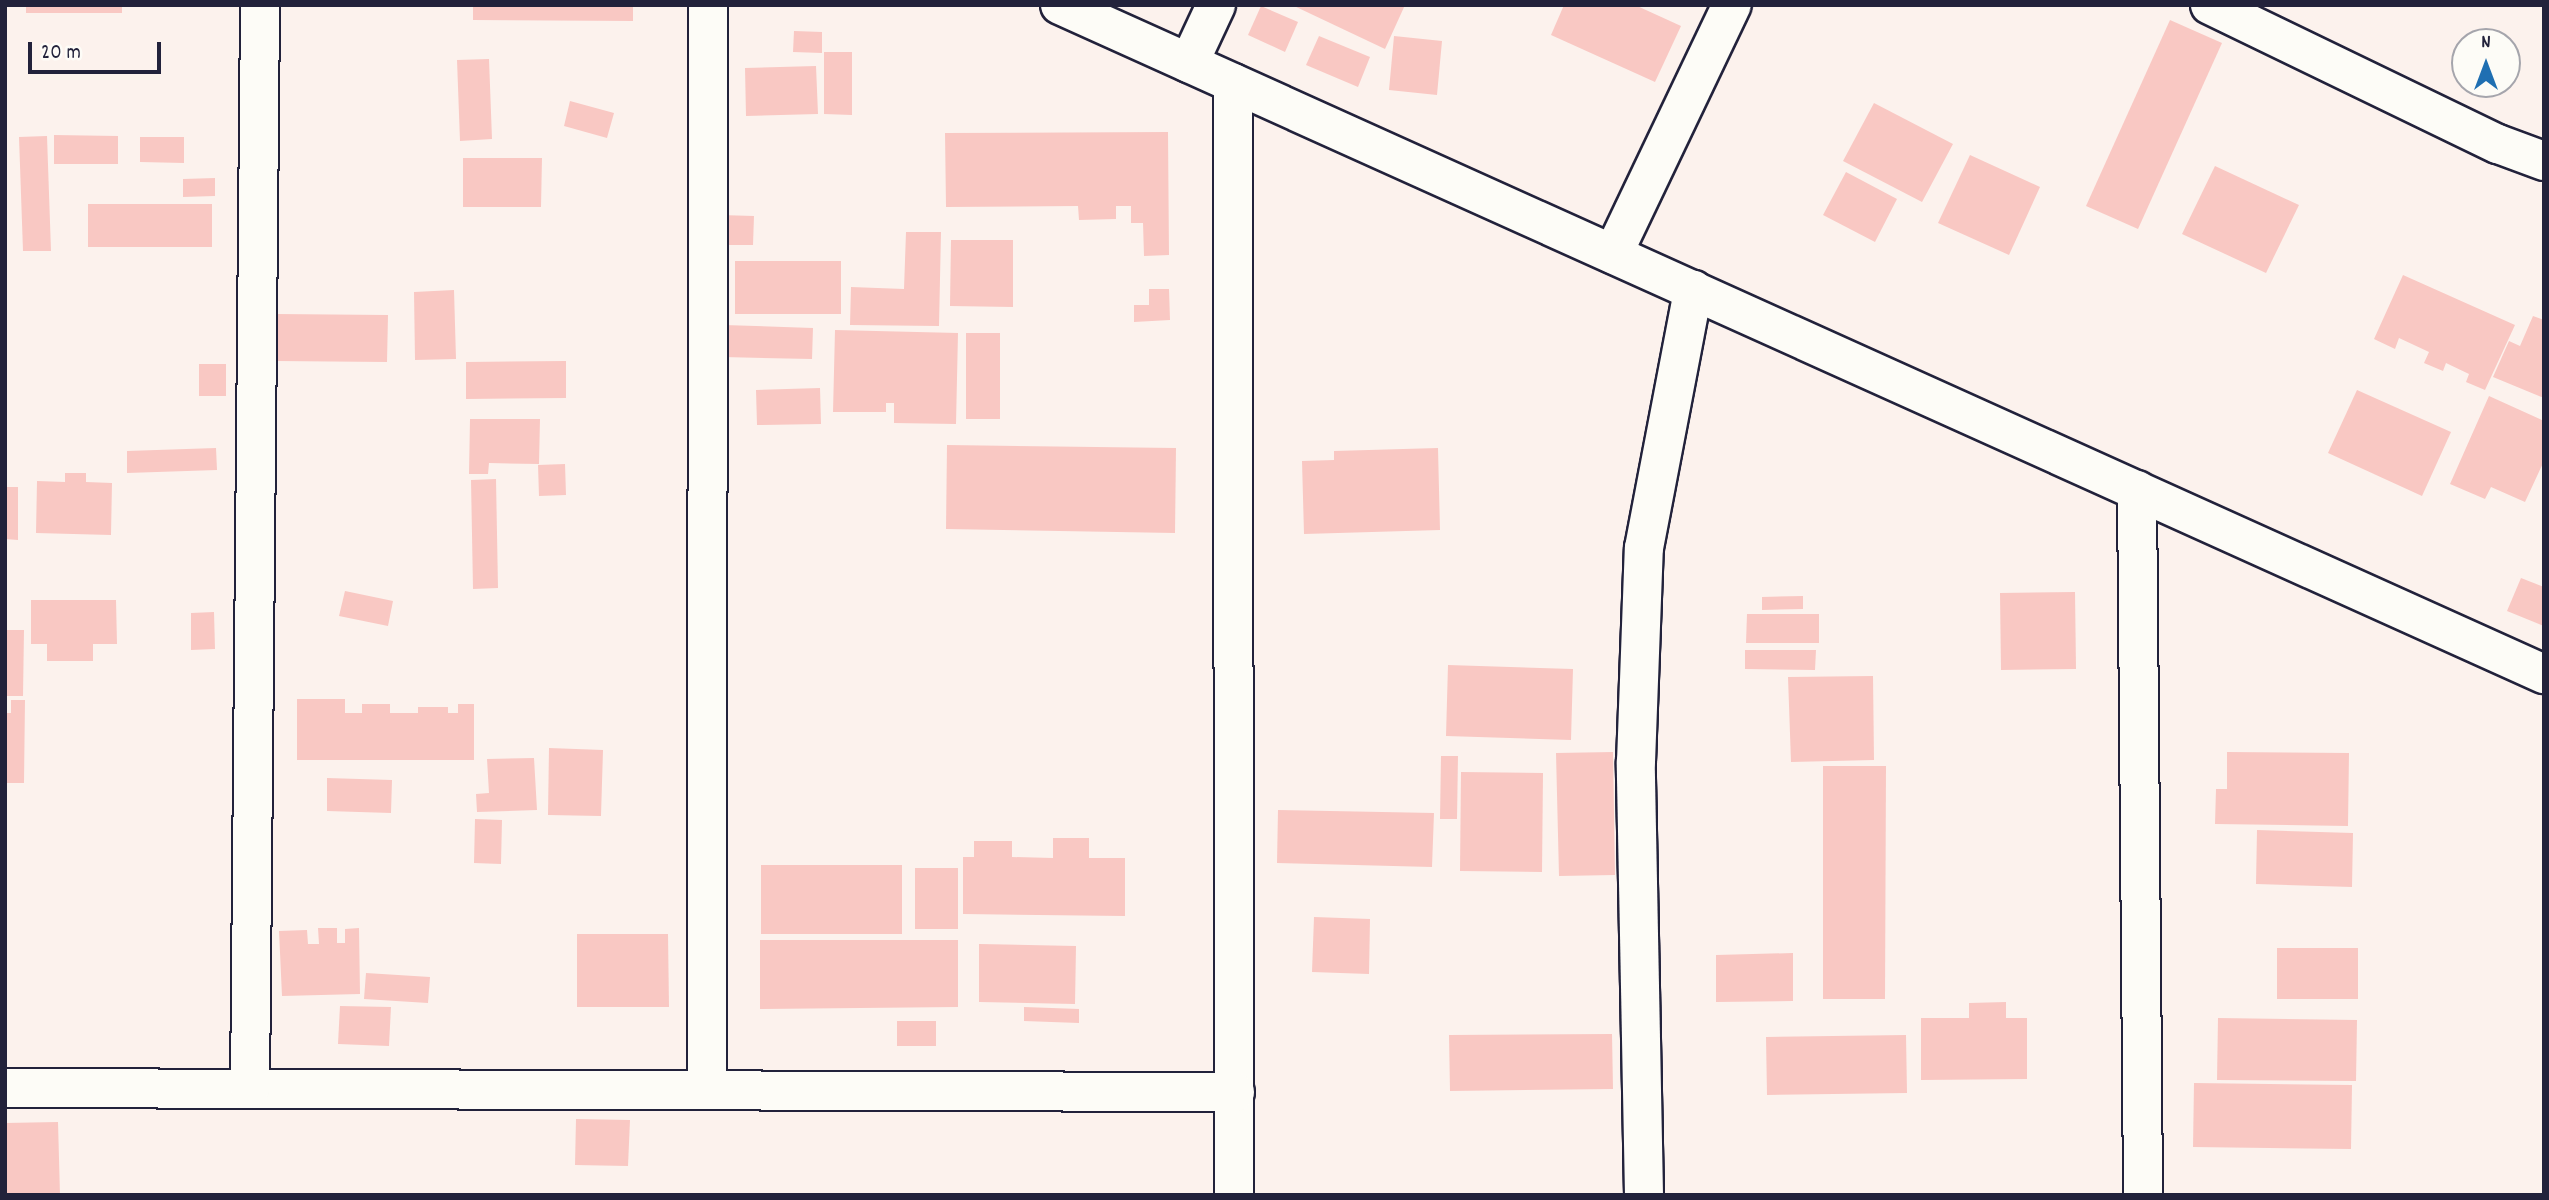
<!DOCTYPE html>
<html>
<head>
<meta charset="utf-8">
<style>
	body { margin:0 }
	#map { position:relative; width:2549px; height:1200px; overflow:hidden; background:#fcf2ed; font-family:Dekko,sans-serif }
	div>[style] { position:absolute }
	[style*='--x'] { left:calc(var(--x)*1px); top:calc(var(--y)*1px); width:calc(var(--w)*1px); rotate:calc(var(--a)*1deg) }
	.building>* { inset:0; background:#f9c8c3 }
	.roads { filter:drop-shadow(2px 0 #22223b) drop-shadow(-2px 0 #22223b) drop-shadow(0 2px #22223b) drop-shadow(0 -2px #22223b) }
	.minor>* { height:38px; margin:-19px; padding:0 19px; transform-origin:19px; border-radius:19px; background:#fdfcf7 }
	.tertiary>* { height:38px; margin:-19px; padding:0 19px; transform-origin:19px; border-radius:19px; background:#fdfcf7 }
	span { translate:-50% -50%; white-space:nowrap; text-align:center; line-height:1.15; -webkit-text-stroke:7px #fdfcf7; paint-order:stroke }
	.frame { position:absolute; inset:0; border:7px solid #22223b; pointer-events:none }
	.north { position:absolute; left:2451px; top:28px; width:70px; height:70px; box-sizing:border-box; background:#fdfcf7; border:2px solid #a5a5ac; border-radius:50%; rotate:0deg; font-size:19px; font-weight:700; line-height:28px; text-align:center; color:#22223b }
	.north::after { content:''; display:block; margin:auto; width:24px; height:32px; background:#1f6fb2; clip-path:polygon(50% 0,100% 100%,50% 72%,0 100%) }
	.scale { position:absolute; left:28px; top:42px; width:133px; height:32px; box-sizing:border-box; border:4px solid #22223b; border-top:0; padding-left:9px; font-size:21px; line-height:24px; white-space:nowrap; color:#22223b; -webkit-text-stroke:5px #fdfcf7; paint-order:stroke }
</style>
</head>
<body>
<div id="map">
	<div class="building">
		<div style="clip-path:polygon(26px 5px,122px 5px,122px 13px,26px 13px)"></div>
		<div style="clip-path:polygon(473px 5px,633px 5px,633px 21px,473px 20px)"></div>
		<div style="clip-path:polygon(1292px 5px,1405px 5px,1385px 49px)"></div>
		<div style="clip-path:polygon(1564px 5px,1635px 5px,1681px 26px,1655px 82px,1551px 35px)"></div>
		<div style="clip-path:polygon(1261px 6px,1298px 22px,1285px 52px,1248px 35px)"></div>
		<div style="clip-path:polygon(2170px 20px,2222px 43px,2138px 229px,2086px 206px)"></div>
		<div style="clip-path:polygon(794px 31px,822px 32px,822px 53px,793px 52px)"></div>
		<div style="clip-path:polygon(1319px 36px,1370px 57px,1358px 87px,1306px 65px)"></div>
		<div style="clip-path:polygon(1394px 36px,1442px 41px,1437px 95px,1389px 90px)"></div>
		<div style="clip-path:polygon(824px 52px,852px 52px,852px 115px,824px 114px)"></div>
		<div style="clip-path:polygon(489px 59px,492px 139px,460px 141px,457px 60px)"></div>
		<div style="clip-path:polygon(816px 66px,818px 114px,746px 116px,745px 68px)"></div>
		<div style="clip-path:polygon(570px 101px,614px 113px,607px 138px,564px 126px)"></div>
		<div style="clip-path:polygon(1874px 103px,1953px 144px,1922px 202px,1843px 161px)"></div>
		<div style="clip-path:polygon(1168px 132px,1169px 255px,1144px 256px,1143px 223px,1131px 223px,1131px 206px,1116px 206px,1116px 219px,1079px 220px,1078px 206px,946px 207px,945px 133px)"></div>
		<div style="clip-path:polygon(54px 135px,118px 136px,118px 164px,54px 164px)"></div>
		<div style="clip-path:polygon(47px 136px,51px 251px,23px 251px,19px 137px)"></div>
		<div style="clip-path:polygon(140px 137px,184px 137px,184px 163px,140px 162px)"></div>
		<div style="clip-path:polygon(1970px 155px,2040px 187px,2009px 255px,1938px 223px)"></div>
		<div style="clip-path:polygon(463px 158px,542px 158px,541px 207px,463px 207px)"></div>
		<div style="clip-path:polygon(2215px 166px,2299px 205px,2266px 273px,2182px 234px)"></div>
		<div style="clip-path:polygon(1846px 172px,1897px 199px,1875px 242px,1823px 215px)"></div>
		<div style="clip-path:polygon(215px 178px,215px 196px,183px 197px,183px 179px)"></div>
		<div style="clip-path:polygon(88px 204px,212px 204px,212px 247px,88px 247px)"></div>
		<div style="clip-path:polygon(720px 215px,754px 216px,753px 245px,719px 245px)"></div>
		<div style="clip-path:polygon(906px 232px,941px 232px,939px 326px,850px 325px,851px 287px,904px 289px)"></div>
		<div style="clip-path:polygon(951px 240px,1013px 240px,1013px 307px,950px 306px)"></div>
		<div style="clip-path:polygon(735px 261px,841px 261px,841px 314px,735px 314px)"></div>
		<div style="clip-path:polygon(2403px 275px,2515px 325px,2485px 390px,2466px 382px,2469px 374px,2446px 363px,2443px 371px,2424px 363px,2429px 352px,2399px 338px,2395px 349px,2374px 339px)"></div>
		<div style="clip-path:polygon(1149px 289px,1169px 289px,1170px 320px,1134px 322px,1134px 305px,1149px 305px)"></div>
		<div style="clip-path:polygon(454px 290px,456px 359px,415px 360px,414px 292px)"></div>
		<div style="clip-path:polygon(276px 314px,388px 315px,387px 362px,276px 361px)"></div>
		<div style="clip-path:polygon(2533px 316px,2544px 320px,2544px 398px,2493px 377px,2509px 341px,2520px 346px)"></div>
		<div style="clip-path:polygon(724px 325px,813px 328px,812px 359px,723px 357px)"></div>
		<div style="clip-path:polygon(835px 330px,958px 333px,956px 424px,894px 423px,894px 403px,886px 403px,886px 412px,833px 412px)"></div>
		<div style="clip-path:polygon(966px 333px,1000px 333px,1000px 419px,966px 419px)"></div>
		<div style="clip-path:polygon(566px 361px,566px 398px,466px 399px,466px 362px)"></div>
		<div style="clip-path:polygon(199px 364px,226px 364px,226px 396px,199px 396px)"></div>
		<div style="clip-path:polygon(820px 388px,821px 424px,757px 425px,756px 390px)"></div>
		<div style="clip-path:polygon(2357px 390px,2451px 432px,2422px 496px,2328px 453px)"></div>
		<div style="clip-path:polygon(2489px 396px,2544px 421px,2544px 461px,2525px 502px,2491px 487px,2485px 499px,2450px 484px)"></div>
		<div style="clip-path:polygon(470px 419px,540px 419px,539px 464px,489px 463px,488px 474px,469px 474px)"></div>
		<div style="clip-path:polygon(947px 445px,1176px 448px,1175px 533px,946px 529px)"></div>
		<div style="clip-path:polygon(216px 448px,217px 470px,127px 473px,127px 451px)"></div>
		<div style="clip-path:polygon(1438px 448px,1440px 530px,1304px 534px,1302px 461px,1334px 460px,1334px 451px)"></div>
		<div style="clip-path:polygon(565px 464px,566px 495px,539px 496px,538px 465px)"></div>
		<div style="clip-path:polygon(65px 473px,86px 473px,86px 482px,112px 483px,111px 535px,36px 533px,37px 481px,65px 482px)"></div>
		<div style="clip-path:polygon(496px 479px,498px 588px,473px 589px,471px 480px)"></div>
		<div style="clip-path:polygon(5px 487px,18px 487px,18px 540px,5px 539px)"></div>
		<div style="clip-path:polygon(2521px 578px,2544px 587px,2544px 626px,2507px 611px)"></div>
		<div style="clip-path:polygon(345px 591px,393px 601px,388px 626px,339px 616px)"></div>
		<div style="clip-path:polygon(2075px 592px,2076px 669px,2001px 670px,2000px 593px)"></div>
		<div style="clip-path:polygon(1803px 596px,1803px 609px,1762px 610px,1762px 597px)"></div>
		<div style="clip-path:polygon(31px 600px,116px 600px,117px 644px,93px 644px,93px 661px,47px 661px,47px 644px,31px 644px)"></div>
		<div style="clip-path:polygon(214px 612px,215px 649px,191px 650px,191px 613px)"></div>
		<div style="clip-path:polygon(1747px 614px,1819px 614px,1819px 643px,1746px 643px)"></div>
		<div style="clip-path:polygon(5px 630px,24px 630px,23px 696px,5px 696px)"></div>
		<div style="clip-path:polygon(1745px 650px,1816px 650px,1815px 670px,1745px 669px)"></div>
		<div style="clip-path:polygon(1448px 665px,1573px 669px,1571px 740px,1446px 736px)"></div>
		<div style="clip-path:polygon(1873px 676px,1874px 760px,1791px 762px,1788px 677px)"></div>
		<div style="clip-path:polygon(297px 699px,345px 699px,345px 713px,362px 713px,362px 704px,390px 704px,390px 713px,418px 713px,418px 707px,448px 707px,448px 713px,458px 713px,458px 704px,474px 704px,474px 760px,297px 760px)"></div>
		<div style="clip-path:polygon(11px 700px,25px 700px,24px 783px,5px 783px,5px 713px,11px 713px)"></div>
		<div style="clip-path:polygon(549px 748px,603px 750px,601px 816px,548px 815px)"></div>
		<div style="clip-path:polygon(1613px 752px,1615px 875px,1559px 876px,1556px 753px)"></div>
		<div style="clip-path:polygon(2227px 752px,2349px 753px,2348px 826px,2215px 824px,2216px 789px,2227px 789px)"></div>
		<div style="clip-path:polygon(1441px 756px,1458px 756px,1457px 819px,1440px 819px)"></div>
		<div style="clip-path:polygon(534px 758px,537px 810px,477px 812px,476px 794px,489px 793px,487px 759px)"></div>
		<div style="clip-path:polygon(1823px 766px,1886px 766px,1885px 999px,1823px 999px)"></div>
		<div style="clip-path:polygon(1461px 772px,1543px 773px,1542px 872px,1460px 871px)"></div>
		<div style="clip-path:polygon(327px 778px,392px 780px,391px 813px,327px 811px)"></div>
		<div style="clip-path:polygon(1278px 810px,1434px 813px,1432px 867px,1277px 863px)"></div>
		<div style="clip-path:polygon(475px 819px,502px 820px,501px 864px,474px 863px)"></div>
		<div style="clip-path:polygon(2257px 830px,2353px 833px,2352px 887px,2256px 884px)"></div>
		<div style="clip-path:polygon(1053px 838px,1089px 838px,1089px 858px,1125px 858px,1125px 916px,963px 914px,963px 857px,974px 857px,974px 841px,1012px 841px,1012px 857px,1053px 858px)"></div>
		<div style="clip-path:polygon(761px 865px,902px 865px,902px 934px,761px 934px)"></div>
		<div style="clip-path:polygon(915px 868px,958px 868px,958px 929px,915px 929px)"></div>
		<div style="clip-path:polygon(1314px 917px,1370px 919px,1369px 974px,1312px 972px)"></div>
		<div style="clip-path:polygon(318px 928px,337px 928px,337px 943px,345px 943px,345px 929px,359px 928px,360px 994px,282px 996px,279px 931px,307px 930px,308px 944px,319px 944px)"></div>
		<div style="clip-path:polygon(577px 934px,668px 934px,669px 1007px,577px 1007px)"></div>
		<div style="clip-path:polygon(760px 940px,958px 940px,958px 1007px,760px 1009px)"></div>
		<div style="clip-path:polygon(979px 944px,1076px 946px,1075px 1004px,979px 1002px)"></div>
		<div style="clip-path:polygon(2277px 948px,2358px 948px,2358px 999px,2277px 999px)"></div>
		<div style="clip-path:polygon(1793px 953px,1793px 1001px,1716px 1002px,1716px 955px)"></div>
		<div style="clip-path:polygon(366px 973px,430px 977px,428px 1003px,364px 999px)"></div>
		<div style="clip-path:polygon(2006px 1002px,2006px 1018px,2027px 1018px,2027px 1079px,1921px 1080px,1921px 1018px,1969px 1018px,1969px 1003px)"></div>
		<div style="clip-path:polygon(340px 1006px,391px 1007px,389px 1046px,338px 1044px)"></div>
		<div style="clip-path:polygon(1024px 1007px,1079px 1009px,1079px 1023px,1024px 1021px)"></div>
		<div style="clip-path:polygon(2218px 1018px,2357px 1020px,2356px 1081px,2217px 1080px)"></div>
		<div style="clip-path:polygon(897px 1021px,936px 1021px,936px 1046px,897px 1046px)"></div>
		<div style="clip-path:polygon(1612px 1034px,1613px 1089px,1450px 1091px,1449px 1035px)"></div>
		<div style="clip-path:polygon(1906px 1035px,1907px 1093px,1767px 1095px,1766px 1037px)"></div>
		<div style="clip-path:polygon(2194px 1083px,2352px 1085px,2351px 1149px,2193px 1147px)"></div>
		<div style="clip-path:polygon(576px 1119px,630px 1120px,628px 1166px,575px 1165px)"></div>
		<div style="clip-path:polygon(58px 1122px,60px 1195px,5px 1195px,5px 1123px)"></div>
	</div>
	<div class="roads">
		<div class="minor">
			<div style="--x:2210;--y:5;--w:320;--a:25.8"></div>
			<div style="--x:2498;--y:144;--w:49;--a:20.3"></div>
			<div style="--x:1189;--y:63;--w:64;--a:-65"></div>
			<div style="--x:1233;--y:83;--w:1112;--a:89.95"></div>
			<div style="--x:1613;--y:254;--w:276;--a:-64.5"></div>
			<div style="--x:2137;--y:490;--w:705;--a:89.51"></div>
			<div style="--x:5;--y:1088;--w:1230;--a:0.19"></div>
			<div style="--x:250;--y:1089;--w:1084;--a:-89.47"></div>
			<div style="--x:707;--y:1090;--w:1085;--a:-89.95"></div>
			<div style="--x:1644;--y:1195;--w:433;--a:-91.1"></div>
			<div style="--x:1636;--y:762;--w:214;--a:-87.9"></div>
			<div style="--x:1644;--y:548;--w:263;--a:-79.2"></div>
		</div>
		<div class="tertiary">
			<div style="--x:1060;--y:5;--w:1628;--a:24.27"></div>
		</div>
	</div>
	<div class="frame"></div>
	<div class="north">N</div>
	<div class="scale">20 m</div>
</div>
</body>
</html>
